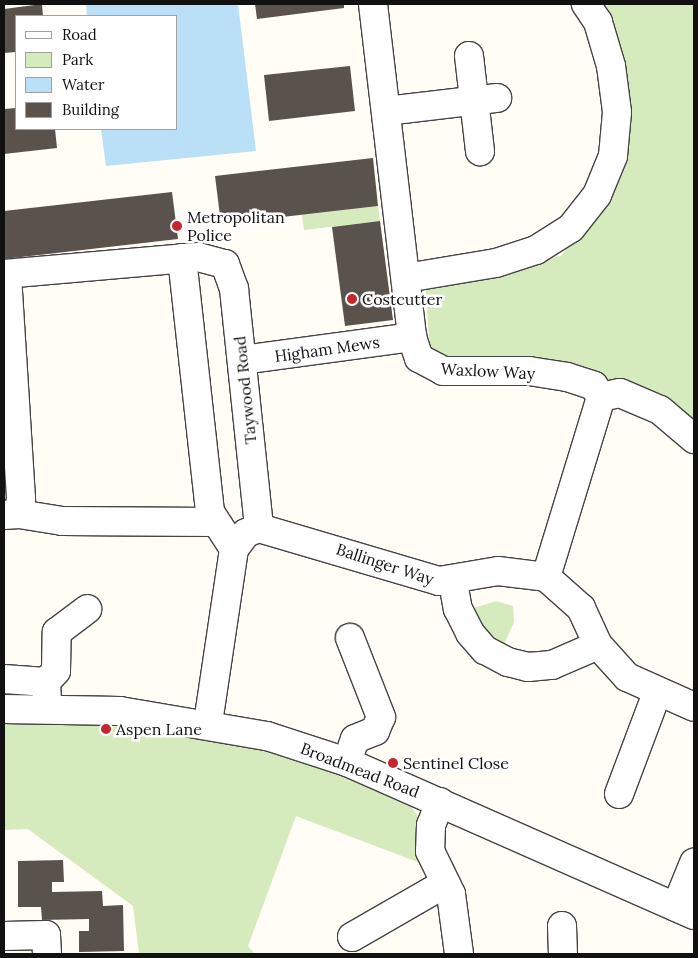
<!DOCTYPE html>
<html>
<head>
<meta charset="utf-8">
<style>
	body { margin:0 }
	#map { position:relative; width:698px; height:958px; overflow:hidden; background:#fffdf5; font-family:Lora,serif }
	div>[style] { position:absolute }
	[style*='--x'] { left:calc(var(--x)*1px); top:calc(var(--y)*1px); width:calc(var(--w)*1px); rotate:calc(var(--a)*1deg) }
	.green>* { inset:0; background:#d5ebbd }
	.water>* { inset:0; background:#b9e0f7 }
	.building>* { inset:0; background:#5a524d }
	.roads { filter:drop-shadow(1px 0 #444) drop-shadow(-1px 0 #444) drop-shadow(0 1px #444) drop-shadow(0 -1px #444) }
	.minor>* { height:28px; margin:-14px; padding:0 14px; transform-origin:14px; border-radius:14px; background:#fff }
	.dots>* { width:14px; height:14px; translate:-50% -50%; box-sizing:border-box; border:2px solid #fff; border-radius:50% }
	span { translate:-50% -50%; white-space:nowrap; text-align:center; line-height:1.15; -webkit-text-stroke:5px #fff; paint-order:stroke }
	.poi-label { font-size:16px; color:#111 }
	.left { translate:0 -50%; text-align:left }
	.street-label { font-size:16px; color:#111 }
	.frame { position:absolute; inset:0; border:5px solid #111; pointer-events:none }
	.legend { position:absolute; left:15px; top:15px; width:162px; height:115px; box-sizing:border-box; background:#fff; border:1px solid #a0a0a0; margin:0; padding:6px 9px; list-style:none; font-size:15px; color:#111 }
	.legend li { display:flex; align-items:center; gap:10px; height:25px }
	.legend b { width:25px; border:1px solid #a0a0a0 }
</style>
</head>
<body>
<div id="map">
	<div class="green">
		<div style="clip-path:polygon(590px 4px,694px 4px,694px 440px,632px 388px,596px 376px,442px 361px,430px 351px,425px 281px,561px 256px,615px 181px)"></div>
		<div style="clip-path:polygon(378px 206px,380px 221px,304px 230px,302px 215px)"></div>
		<div style="clip-path:polygon(496px 601px,513px 606px,514px 622px,503px 647px,488px 637px,471px 609px)"></div>
		<div style="clip-path:polygon(4px 722px,138px 727px,208px 737px,317px 765px,408px 800px,420px 821px,423px 864px,296px 816px,248px 946px,255px 954px,139px 954px,133px 906px,28px 829px,4px 830px)"></div>
	</div>
	<div class="water">
		<div style="clip-path:polygon(86px 4px,238px 4px,256px 151px,106px 166px,101px 129px,176px 129px,176px 16px,87px 16px)"></div>
	</div>
	<div class="building">
		<div style="clip-path:polygon(42px 4px,43px 16px,16px 16px,16px 52px,4px 53px,4px 9px)"></div>
		<div style="clip-path:polygon(255px 4px,344px 4px,344px 8px,257px 19px)"></div>
		<div style="clip-path:polygon(350px 66px,355px 111px,269px 121px,264px 75px)"></div>
		<div style="clip-path:polygon(16px 108px,16px 129px,55px 129px,57px 148px,4px 154px,4px 109px)"></div>
		<div style="clip-path:polygon(373px 158px,378px 206px,221px 224px,215px 176px)"></div>
		<div style="clip-path:polygon(172px 192px,178px 239px,4px 259px,4px 211px)"></div>
		<div style="clip-path:polygon(380px 221px,393px 320px,345px 326px,332px 227px)"></div>
		<div style="clip-path:polygon(63px 860px,64px 882px,52px 882px,52px 892px,102px 891px,103px 906px,123px 905px,124px 951px,79px 952px,79px 931px,89px 931px,89px 919px,42px 920px,41px 907px,18px 907px,18px 861px)"></div>
	</div>
	<div class="roads">
		<div class="minor">
			<div style="--x:373;--y:4;--w:335;--a:83.3"></div>
			<div style="--x:412;--y:337;--w:22;--a:72"></div>
			<div style="--x:419;--y:358;--w:27;--a:28"></div>
			<div style="--x:443;--y:371;--w:86;--a:0"></div>
			<div style="--x:529;--y:371;--w:38;--a:9"></div>
			<div style="--x:567;--y:377;--w:28;--a:18"></div>
			<div style="--x:594;--y:386;--w:13;--a:58"></div>
			<div style="--x:601;--y:397;--w:188;--a:107"></div>
			<div style="--x:469;--y:56;--w:96;--a:83.4"></div>
			<div style="--x:386;--y:111;--w:112;--a:-6.7"></div>
			<div style="--x:182;--y:258;--w:256;--a:83.7"></div>
			<div style="--x:210;--y:512;--w:44;--a:57"></div>
			<div style="--x:4;--y:274;--w:195;--a:-5"></div>
			<div style="--x:198;--y:257;--w:28;--a:15"></div>
			<div style="--x:225;--y:264;--w:27;--a:70"></div>
			<div style="--x:234;--y:289;--w:240;--a:84"></div>
			<div style="--x:406;--y:278;--w:91;--a:-9.5"></div>
			<div style="--x:496;--y:263;--w:42;--a:-18"></div>
			<div style="--x:536;--y:250;--w:41;--a:-32.2"></div>
			<div style="--x:571;--y:228;--w:42;--a:-51.8"></div>
			<div style="--x:597;--y:195;--w:42;--a:-67.7"></div>
			<div style="--x:613;--y:156;--w:44;--a:-84.8"></div>
			<div style="--x:617;--y:112;--w:46;--a:-97.4"></div>
			<div style="--x:611;--y:66;--w:46;--a:-106.5"></div>
			<div style="--x:598;--y:22;--w:22;--a:-124"></div>
			<div style="--x:242;--y:360;--w:172;--a:-7.7"></div>
			<div style="--x:601;--y:397;--w:19;--a:-12"></div>
			<div style="--x:620;--y:393;--w:43;--a:23"></div>
			<div style="--x:660;--y:410;--w:45;--a:40.5"></div>
			<div style="--x:19;--y:514;--w:44;--a:9.2"></div>
			<div style="--x:62;--y:521;--w:152;--a:0.4"></div>
			<div style="--x:4;--y:515;--w:15;--a:-4"></div>
			<div style="--x:19;--y:514;--w:16;--a:-83"></div>
			<div style="--x:21;--y:498;--w:224;--a:-93.6"></div>
			<div style="--x:453;--y:582;--w:27;--a:80"></div>
			<div style="--x:458;--y:609;--w:27;--a:63"></div>
			<div style="--x:470;--y:633;--w:23;--a:49"></div>
			<div style="--x:485;--y:650;--w:26;--a:28"></div>
			<div style="--x:508;--y:662;--w:21;--a:14"></div>
			<div style="--x:528;--y:667;--w:24;--a:-5"></div>
			<div style="--x:552;--y:665;--w:50;--a:-23.5"></div>
			<div style="--x:4;--y:679;--w:42;--a:4.1"></div>
			<div style="--x:46;--y:682;--w:19;--a:87"></div>
			<div style="--x:46;--y:682;--w:15;--a:-48"></div>
			<div style="--x:56;--y:671;--w:39;--a:-89"></div>
			<div style="--x:57;--y:632;--w:38;--a:-37"></div>
			<div style="--x:4;--y:709;--w:116;--a:1"></div>
			<div style="--x:120;--y:711;--w:149;--a:9.7"></div>
			<div style="--x:267;--y:736;--w:84;--a:18"></div>
			<div style="--x:347;--y:762;--w:379;--a:23.8"></div>
			<div style="--x:208;--y:723;--w:176;--a:-81.5"></div>
			<div style="--x:234;--y:549;--w:20;--a:-53"></div>
			<div style="--x:246;--y:533;--w:14;--a:-21"></div>
			<div style="--x:259;--y:528;--w:188;--a:16.4"></div>
			<div style="--x:439;--y:581;--w:60;--a:-9.6"></div>
			<div style="--x:498;--y:571;--w:48;--a:7.1"></div>
			<div style="--x:546;--y:577;--w:47;--a:41.5"></div>
			<div style="--x:581;--y:608;--w:41;--a:65.3"></div>
			<div style="--x:598;--y:645;--w:43;--a:47.8"></div>
			<div style="--x:627;--y:677;--w:73;--a:24.1"></div>
			<div style="--x:347;--y:762;--w:24;--a:-71"></div>
			<div style="--x:355;--y:739;--w:22;--a:-22"></div>
			<div style="--x:375;--y:731;--w:15;--a:-67"></div>
			<div style="--x:381;--y:717;--w:85;--a:-111.4"></div>
			<div style="--x:619;--y:794;--w:108;--a:-69.4"></div>
			<div style="--x:440;--y:802;--w:25;--a:111"></div>
			<div style="--x:431;--y:825;--w:26;--a:92"></div>
			<div style="--x:430;--y:851;--w:48;--a:64"></div>
			<div style="--x:451;--y:894;--w:61;--a:82.4"></div>
			<div style="--x:676;--y:907;--w:48;--a:-67.8"></div>
			<div style="--x:562;--y:926;--w:28;--a:88"></div>
			<div style="--x:4;--y:936;--w:42;--a:-1.4"></div>
			<div style="--x:46;--y:935;--w:19;--a:87"></div>
			<div style="--x:352;--y:937;--w:108;--a:-29.9"></div>
		</div>
	</div>
	<div class="dots">
		<div style="left:177px;top:226px;background:#c4262e"></div>
		<div style="left:352px;top:299px;background:#c4262e"></div>
		<div style="left:106px;top:729px;background:#c4262e"></div>
		<div style="left:393px;top:763px;background:#c4262e"></div>
	</div>
	<div class="poi-label">
		<span class="left" style="left:187px;top:226px">Metropolitan<br>Police</span>
		<span class="left" style="left:362px;top:299px">Costcutter</span>
		<span class="left" style="left:116px;top:729px">Aspen Lane</span>
		<span class="left" style="left:403px;top:763px">Sentinel Close</span>
	</div>
	<div class="street-label">
		<span style="left:327px;top:349px;rotate:-8deg">Higham Mews</span>
		<span style="left:488px;top:371px;rotate:3deg">Waxlow Way</span>
		<span style="left:245px;top:390px;rotate:-96deg">Taywood Road</span>
		<span style="left:385px;top:564px;rotate:18deg">Ballinger Way</span>
		<span style="left:360px;top:770px;rotate:21deg">Broadmead Road</span>
	</div>
	<div class="frame"></div>
	<ul class="legend">
	<li><b style="height:6px;background:#fff"></b>Road</li>
	<li><b style="height:14px;background:#d5ebbd"></b>Park</li>
	<li><b style="height:14px;background:#b9e0f7"></b>Water</li>
	<li><b style="height:14px;background:#5a524d"></b>Building</li>
	</ul>
</div>
</body>
</html>
